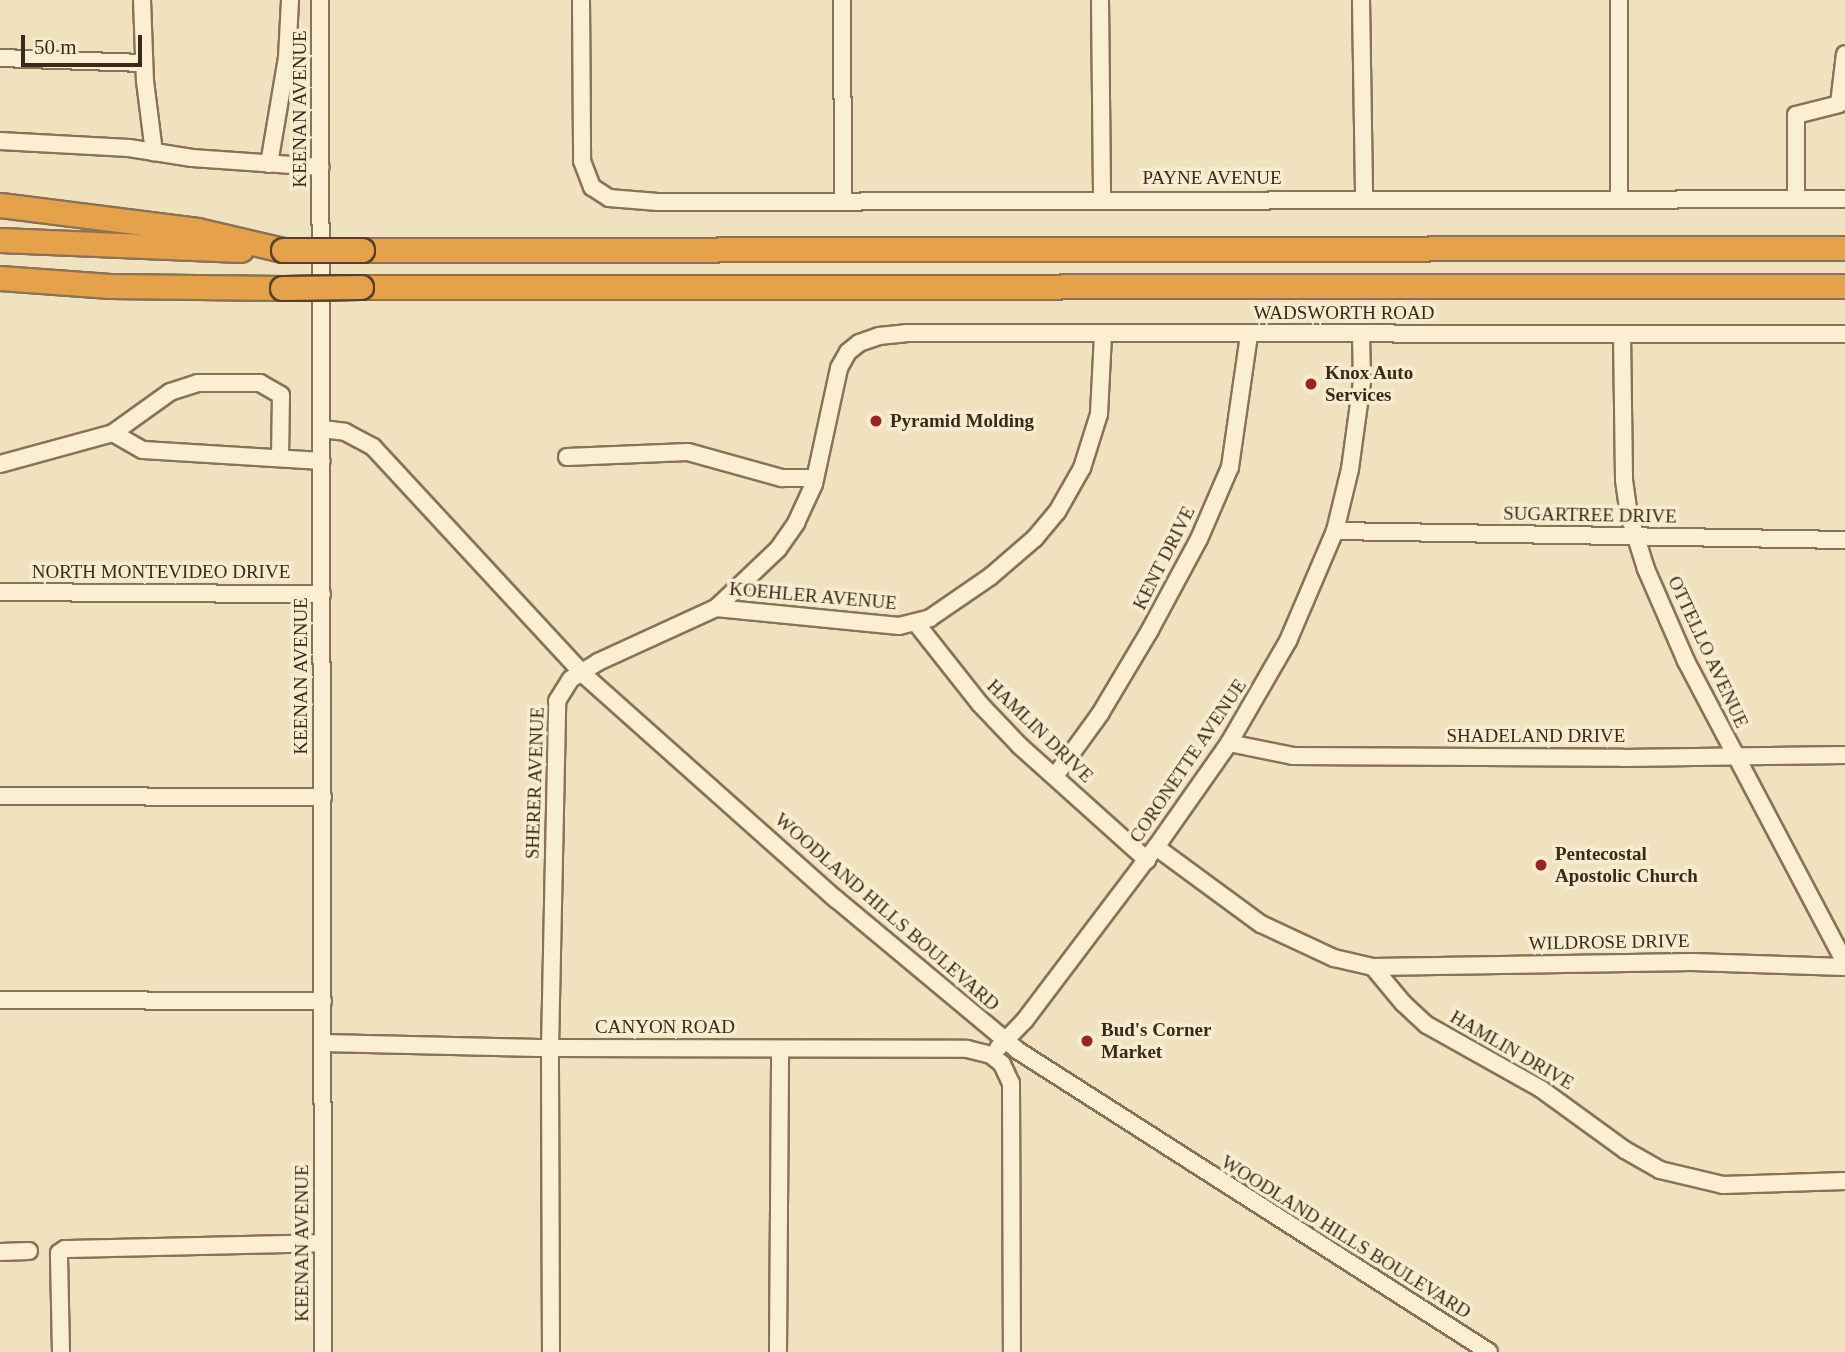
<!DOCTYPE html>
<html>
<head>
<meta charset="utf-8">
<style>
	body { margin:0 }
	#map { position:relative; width:1845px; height:1352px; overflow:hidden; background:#f0e2bf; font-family:"Times New Roman",serif }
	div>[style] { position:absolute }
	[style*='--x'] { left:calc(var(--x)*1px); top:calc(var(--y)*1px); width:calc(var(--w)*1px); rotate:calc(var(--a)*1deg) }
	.roads { filter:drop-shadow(2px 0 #8a7256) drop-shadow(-2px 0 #8a7256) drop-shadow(0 2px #8a7256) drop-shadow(0 -2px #8a7256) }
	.minor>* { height:16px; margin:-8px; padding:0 8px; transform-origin:8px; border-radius:8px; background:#fbefd3 }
	.highway>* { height:23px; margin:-11.5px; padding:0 11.5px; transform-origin:11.5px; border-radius:11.5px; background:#e5a24a }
	.bridges { filter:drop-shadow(2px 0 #57402b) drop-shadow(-2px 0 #57402b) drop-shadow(0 2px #57402b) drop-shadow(0 -2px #57402b) }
	.highway-bridge>* { height:23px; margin:-11.5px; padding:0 11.5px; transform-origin:11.5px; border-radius:11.5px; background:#e5a24a }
	.dots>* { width:19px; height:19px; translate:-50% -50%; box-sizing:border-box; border:4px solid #f7eccf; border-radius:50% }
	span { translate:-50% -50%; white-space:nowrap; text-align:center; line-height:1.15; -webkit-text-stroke:7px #f7eccf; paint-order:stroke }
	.street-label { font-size:19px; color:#392a1c }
	.poi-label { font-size:19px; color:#392a1c; font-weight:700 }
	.left { translate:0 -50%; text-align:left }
	.scale { position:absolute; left:21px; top:35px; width:121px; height:32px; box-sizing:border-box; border:4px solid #392a1c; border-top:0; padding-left:9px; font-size:21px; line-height:24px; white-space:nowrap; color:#392a1c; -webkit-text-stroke:5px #f7eccf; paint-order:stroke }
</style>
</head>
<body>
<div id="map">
	<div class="roads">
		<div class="minor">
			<div style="--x:142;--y:0;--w:81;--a:87.9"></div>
			<div style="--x:145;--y:81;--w:72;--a:82.8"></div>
			<div style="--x:320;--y:0;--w:1352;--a:89.87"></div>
			<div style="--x:581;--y:0;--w:161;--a:89.6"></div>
			<div style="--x:582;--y:161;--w:28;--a:69"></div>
			<div style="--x:592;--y:187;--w:20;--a:33"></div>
			<div style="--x:609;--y:198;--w:49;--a:4.7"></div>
			<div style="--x:658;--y:202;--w:1187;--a:-0.14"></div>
			<div style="--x:842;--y:0;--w:200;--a:89.7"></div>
			<div style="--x:1100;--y:0;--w:200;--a:89.4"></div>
			<div style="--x:1361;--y:0;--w:199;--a:89.1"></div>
			<div style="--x:1619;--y:0;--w:199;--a:90"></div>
			<div style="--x:0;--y:58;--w:144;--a:2"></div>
			<div style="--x:0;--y:141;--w:129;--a:3.1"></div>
			<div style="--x:129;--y:148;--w:64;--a:9"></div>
			<div style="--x:192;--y:158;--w:129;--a:4"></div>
			<div style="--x:269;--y:164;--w:108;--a:-80.4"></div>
			<div style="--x:287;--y:58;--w:58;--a:-87"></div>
			<div style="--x:1796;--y:199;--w:84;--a:-90"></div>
			<div style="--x:1796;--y:115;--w:44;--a:-14.3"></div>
			<div style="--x:1839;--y:104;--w:50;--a:-83.2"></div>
			<div style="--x:1622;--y:334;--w:146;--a:89.2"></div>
			<div style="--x:1624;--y:480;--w:35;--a:82"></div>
			<div style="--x:1629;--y:515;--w:57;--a:72.5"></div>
			<div style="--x:1646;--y:569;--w:100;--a:66.5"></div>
			<div style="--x:1686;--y:661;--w:341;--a:62.2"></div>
			<div style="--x:322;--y:429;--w:23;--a:7"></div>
			<div style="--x:345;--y:432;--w:32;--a:28"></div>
			<div style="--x:373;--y:447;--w:308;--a:47.2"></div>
			<div style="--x:582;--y:673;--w:340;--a:41.7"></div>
			<div style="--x:836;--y:899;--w:236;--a:39.8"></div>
			<div style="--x:1017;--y:1050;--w:560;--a:32.61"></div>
			<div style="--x:113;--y:433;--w:70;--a:-35.7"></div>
			<div style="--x:170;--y:392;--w:29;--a:-18"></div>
			<div style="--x:198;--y:383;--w:62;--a:0"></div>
			<div style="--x:260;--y:383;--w:24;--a:30"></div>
			<div style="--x:281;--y:395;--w:62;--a:90.9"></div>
			<div style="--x:567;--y:457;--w:121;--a:-2.4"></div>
			<div style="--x:688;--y:452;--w:98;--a:15.5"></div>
			<div style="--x:782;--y:478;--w:33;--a:0"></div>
			<div style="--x:0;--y:464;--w:117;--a:-15.3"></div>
			<div style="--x:113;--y:433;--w:34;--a:30"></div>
			<div style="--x:143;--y:450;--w:179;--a:3.5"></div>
			<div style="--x:1335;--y:531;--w:510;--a:1.01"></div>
			<div style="--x:0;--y:592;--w:322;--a:0.4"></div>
			<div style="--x:716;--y:608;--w:184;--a:5.6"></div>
			<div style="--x:899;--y:626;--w:32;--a:-14"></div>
			<div style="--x:930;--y:618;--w:74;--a:-34.5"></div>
			<div style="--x:991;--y:576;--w:58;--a:-40.8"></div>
			<div style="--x:1035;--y:538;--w:34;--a:-50"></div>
			<div style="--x:1057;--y:512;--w:51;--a:-60.4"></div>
			<div style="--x:1082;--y:468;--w:57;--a:-72.5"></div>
			<div style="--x:1099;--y:414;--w:79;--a:-87.1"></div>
			<div style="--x:916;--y:623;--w:103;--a:51.7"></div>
			<div style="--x:980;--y:704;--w:58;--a:46.4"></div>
			<div style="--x:1020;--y:746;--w:171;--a:41.9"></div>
			<div style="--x:1229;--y:743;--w:65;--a:11.5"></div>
			<div style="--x:1293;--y:756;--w:330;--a:0.3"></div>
			<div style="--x:1623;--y:758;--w:222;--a:-0.8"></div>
			<div style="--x:1055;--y:776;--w:77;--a:-54"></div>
			<div style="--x:1100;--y:714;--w:98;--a:-59.2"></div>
			<div style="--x:1150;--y:630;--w:103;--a:-61.7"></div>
			<div style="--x:1199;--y:539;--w:78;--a:-66.7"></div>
			<div style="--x:1230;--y:467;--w:133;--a:-81.8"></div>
			<div style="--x:0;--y:796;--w:323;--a:0.2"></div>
			<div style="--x:1156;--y:847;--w:130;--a:36.3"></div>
			<div style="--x:1261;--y:924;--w:81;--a:25"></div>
			<div style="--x:1334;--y:958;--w:40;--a:13"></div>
			<div style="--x:1373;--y:967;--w:47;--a:50.2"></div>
			<div style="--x:1403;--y:1003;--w:33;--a:43"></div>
			<div style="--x:1427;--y:1025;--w:131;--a:29.3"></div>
			<div style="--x:1541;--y:1089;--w:104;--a:36"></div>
			<div style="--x:1625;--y:1150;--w:40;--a:29.7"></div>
			<div style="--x:1660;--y:1170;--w:65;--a:13.4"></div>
			<div style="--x:1723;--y:1185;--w:122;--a:-1.9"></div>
			<div style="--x:1373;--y:967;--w:319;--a:-0.9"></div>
			<div style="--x:1692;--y:962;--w:153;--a:1.9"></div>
			<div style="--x:0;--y:1000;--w:323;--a:0.2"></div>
			<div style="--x:323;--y:1043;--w:227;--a:1.3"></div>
			<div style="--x:550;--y:1048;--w:417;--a:0.1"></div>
			<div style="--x:967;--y:1049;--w:25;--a:14"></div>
			<div style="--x:991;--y:1055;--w:14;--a:39"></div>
			<div style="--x:1002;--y:1064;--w:21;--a:65"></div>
			<div style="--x:1011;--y:1083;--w:269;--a:89.8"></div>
			<div style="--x:998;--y:1048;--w:39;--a:-46"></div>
			<div style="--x:1025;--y:1020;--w:217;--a:-52.9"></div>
			<div style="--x:1156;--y:847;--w:127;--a:-54.9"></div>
			<div style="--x:1229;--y:743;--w:118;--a:-60"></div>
			<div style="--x:1288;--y:641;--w:120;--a:-66.9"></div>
			<div style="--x:1335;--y:531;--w:64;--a:-76.4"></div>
			<div style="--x:1350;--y:469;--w:89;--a:-82.2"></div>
			<div style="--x:1362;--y:381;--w:47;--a:-91.2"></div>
			<div style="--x:0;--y:1252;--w:29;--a:-2"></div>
			<div style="--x:61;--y:1352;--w:99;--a:-91.2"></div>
			<div style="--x:59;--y:1253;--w:7;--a:-34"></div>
			<div style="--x:65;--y:1249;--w:258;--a:-1.3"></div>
			<div style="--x:551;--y:1352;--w:304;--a:-90.2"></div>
			<div style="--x:550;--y:1048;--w:347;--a:-88.8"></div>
			<div style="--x:557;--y:701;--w:26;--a:-58"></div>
			<div style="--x:571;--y:679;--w:32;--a:-32"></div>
			<div style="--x:598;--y:662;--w:130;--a:-24.6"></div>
			<div style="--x:716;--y:608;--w:86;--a:-43.6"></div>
			<div style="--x:778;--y:549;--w:32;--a:-55"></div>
			<div style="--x:796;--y:523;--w:43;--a:-65.2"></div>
			<div style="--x:814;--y:484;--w:119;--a:-77.8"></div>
			<div style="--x:839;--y:368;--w:18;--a:-61"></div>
			<div style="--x:848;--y:352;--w:14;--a:-39"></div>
			<div style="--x:859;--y:343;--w:21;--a:-19"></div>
			<div style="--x:879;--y:336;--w:27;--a:-6"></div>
			<div style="--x:906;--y:333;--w:939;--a:0.06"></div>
			<div style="--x:778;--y:1352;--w:303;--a:-89.6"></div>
		</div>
		<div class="highway">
			<div style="--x:0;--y:205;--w:199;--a:7.2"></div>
			<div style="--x:197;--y:230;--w:88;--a:13.1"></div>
			<div style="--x:0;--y:240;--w:241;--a:2.4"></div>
			<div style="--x:362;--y:250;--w:1483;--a:-0.08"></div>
			<div style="--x:0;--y:278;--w:110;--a:4.2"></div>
			<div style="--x:110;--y:286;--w:172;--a:0.7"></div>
			<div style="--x:361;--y:287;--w:1484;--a:-0.04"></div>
		</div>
	</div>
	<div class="bridges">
		<div class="highway-bridge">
			<div style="--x:283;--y:250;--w:79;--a:0"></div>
			<div style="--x:282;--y:288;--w:79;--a:-0.7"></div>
		</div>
	</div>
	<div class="dots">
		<div style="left:1311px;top:384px;background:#9d2323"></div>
		<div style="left:876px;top:421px;background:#9d2323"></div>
		<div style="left:1541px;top:865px;background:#9d2323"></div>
		<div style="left:1087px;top:1041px;background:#9d2323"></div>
	</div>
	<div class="street-label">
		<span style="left:300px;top:109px;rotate:-90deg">KEENAN AVENUE</span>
		<span style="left:1212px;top:178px">PAYNE AVENUE</span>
		<span style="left:1344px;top:313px">WADSWORTH ROAD</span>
		<span style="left:1590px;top:515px;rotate:1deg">SUGARTREE DRIVE</span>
		<span style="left:1164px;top:558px;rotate:-63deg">KENT DRIVE</span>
		<span style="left:161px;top:572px">NORTH MONTEVIDEO DRIVE</span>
		<span style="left:813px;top:596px;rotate:5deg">KOEHLER AVENUE</span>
		<span style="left:1708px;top:652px;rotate:65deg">OTTELLO AVENUE</span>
		<span style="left:301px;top:676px;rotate:-90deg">KEENAN AVENUE</span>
		<span style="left:1040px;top:731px;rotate:44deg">HAMLIN DRIVE</span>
		<span style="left:1536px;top:736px">SHADELAND DRIVE</span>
		<span style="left:1188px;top:761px;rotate:-56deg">CORONETTE AVENUE</span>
		<span style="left:535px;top:783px;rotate:-88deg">SHERER AVENUE</span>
		<span style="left:887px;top:912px;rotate:41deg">WOODLAND HILLS BOULEVARD</span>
		<span style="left:1609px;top:942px;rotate:-1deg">WILDROSE DRIVE</span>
		<span style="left:665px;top:1027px">CANYON ROAD</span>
		<span style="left:1512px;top:1050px;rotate:30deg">HAMLIN DRIVE</span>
		<span style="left:1346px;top:1237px;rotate:32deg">WOODLAND HILLS BOULEVARD</span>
		<span style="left:302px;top:1243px;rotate:-90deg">KEENAN AVENUE</span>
	</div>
	<div class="poi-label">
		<span class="left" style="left:1325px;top:384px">Knox Auto<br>Services</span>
		<span class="left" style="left:890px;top:421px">Pyramid Molding</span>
		<span class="left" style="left:1555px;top:865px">Pentecostal<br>Apostolic Church</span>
		<span class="left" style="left:1101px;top:1041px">Bud's Corner<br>Market</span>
	</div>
	<div class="scale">50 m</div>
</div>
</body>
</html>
